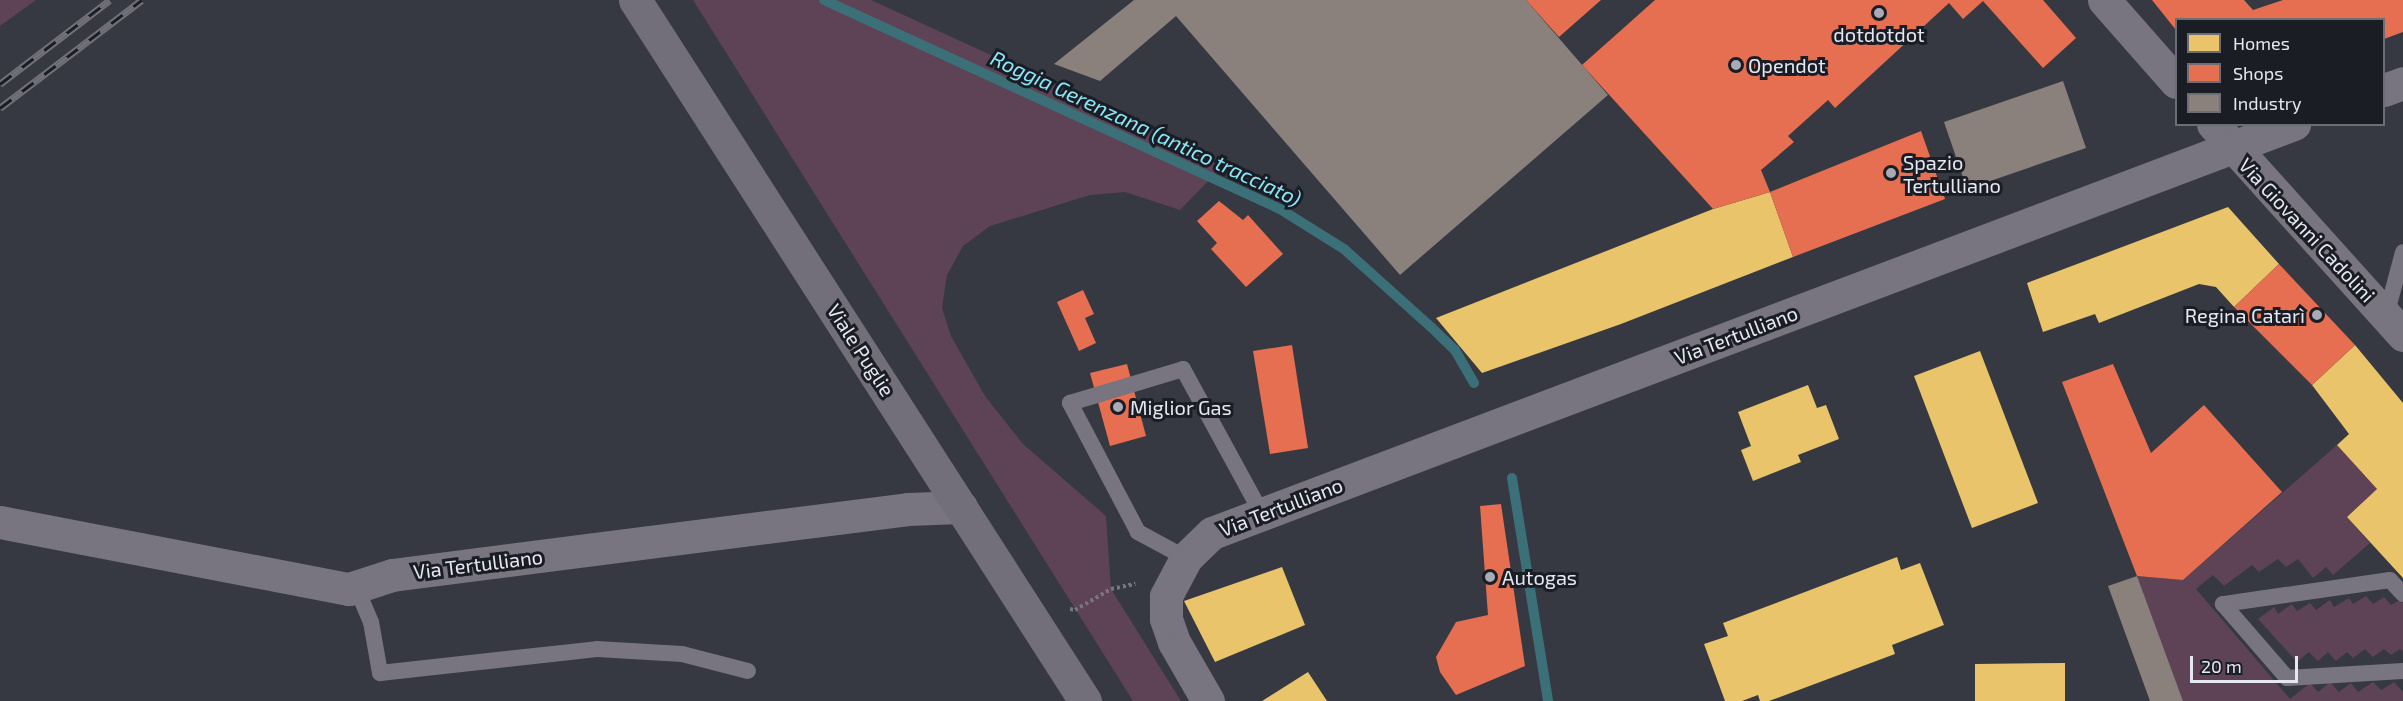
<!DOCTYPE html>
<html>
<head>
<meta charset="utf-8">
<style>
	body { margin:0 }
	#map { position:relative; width:2403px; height:701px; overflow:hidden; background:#363842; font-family:"Exo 2",sans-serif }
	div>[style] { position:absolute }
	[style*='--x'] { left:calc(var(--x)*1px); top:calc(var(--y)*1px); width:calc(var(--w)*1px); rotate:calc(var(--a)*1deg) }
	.green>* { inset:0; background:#5e4356 }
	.homes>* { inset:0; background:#e9c46a }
	.shops>* { inset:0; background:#e76f51 }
	.industry>* { inset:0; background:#8a817c }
	.stream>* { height:10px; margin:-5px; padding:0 5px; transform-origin:5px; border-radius:5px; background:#3b7079 }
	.path>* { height:4px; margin-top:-2px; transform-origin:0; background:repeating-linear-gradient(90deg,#77757e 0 3px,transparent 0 6px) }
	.service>* { height:16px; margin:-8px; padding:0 8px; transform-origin:8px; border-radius:8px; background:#787480 }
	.minor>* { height:33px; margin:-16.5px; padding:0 16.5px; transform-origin:16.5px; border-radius:16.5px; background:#787480 }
	.secondary>* { height:33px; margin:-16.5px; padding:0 16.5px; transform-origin:16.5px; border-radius:16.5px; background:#726e7a }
	.rail>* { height:7px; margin-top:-3.5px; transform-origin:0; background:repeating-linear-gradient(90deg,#1b1d25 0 14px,#727079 0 28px); box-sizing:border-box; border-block:2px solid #727079 }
	.dots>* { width:16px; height:16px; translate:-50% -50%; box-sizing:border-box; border:3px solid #1b1d25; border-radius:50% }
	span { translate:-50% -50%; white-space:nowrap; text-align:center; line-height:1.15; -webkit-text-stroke:6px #1b1d25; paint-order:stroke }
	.poi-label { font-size:20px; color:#e5e8f3 }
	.left { translate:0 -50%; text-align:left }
	.right { translate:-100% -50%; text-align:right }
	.street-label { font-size:20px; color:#e5e8f3 }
	.water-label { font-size:21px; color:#8ae9f9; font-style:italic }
	.legend { position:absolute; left:2175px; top:18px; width:210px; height:108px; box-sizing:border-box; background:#1b1d25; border:2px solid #6c6e77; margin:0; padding:8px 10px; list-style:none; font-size:18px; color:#e5e8f3 }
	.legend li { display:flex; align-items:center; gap:12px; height:30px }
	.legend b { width:30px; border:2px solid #6c6e77 }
	.scale { position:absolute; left:2190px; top:656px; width:108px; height:27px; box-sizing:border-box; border:3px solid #e5e8f3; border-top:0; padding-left:8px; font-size:18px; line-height:21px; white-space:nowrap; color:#e5e8f3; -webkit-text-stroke:4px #1b1d25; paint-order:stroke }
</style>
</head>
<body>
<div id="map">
	<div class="green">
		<div style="clip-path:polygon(0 0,36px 0,0 26px)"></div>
		<div style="clip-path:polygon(693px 0,871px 0,1226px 163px,1180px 210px,1125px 192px,1090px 195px,990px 226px,963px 246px,947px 275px,942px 308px,951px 336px,985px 396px,1023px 444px,1106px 516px,1111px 589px,1181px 701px,1133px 701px)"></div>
		<div style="clip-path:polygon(2337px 445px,2377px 489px,2347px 517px,2370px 543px,2333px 575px,2326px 567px,2313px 578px,2298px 559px,2286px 567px,2278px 559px,2259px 572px,2252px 565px,2224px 586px,2213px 575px,2196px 589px,2290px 699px,2310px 683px,2318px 692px,2330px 682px,2339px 692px,2351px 683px,2358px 692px,2373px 682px,2381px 690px,2394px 682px,2403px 692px,2403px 701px,2183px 701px,2137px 576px,2183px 580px)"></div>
		<div style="clip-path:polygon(2366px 596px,2373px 604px,2384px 597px,2391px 605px,2400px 600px,2403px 603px,2403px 651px,2400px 649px,2391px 655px,2384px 649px,2373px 657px,2365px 649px,2353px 658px,2347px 652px,2336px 661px,2328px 652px,2318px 661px,2309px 652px,2297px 662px,2258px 619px,2274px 607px,2278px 614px,2292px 604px,2297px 611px,2310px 603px,2316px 610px,2330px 600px,2334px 607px,2349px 598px,2353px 604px)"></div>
	</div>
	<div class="homes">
		<div style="clip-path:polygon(1770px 192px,1793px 257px,1621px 324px,1482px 373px,1436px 318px,1713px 209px)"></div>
		<div style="clip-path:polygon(2228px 207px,2279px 264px,2234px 307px,2216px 287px,2199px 284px,2099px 323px,2095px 314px,2043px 332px,2027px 283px)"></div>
		<div style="clip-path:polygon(2355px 345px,2403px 403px,2403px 578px,2347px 517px,2377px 489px,2337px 445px,2349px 434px,2312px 385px)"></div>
		<div style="clip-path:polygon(1980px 351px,2038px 503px,1972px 528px,1914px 376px)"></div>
		<div style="clip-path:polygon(1808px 385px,1817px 408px,1826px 405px,1839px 439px,1798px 455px,1801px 462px,1753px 481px,1741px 450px,1751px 446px,1738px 412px)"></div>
		<div style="clip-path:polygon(1897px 557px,1901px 570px,1920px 563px,1944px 625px,1892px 645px,1895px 654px,1769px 701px,1760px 701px,1758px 695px,1742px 701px,1725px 701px,1704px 644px,1728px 636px,1723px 623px)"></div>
		<div style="clip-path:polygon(1282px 567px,1305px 625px,1215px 662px,1184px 601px)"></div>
		<div style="clip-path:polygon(2065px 663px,2065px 701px,1975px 701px,1975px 664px)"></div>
		<div style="clip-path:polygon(1308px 672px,1327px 701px,1262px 701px)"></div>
	</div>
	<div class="shops">
		<div style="clip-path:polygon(1526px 0,1601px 0,1559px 37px)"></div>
		<div style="clip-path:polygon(1655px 0,2043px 0,2076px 38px,2043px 68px,1983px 1px,1963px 19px,1949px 3px,1835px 108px,1828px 100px,1788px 136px,1794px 142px,1761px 170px,1770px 192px,1713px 209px,1582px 65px)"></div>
		<div style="clip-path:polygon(2152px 0,2244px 0,2253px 10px,2283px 0,2403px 0,2403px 32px,2384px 39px,2384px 20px,2176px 20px,2176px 30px)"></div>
		<div style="clip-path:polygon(1921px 131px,1945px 199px,1793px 257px,1770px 192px)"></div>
		<div style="clip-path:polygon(1219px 201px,1243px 220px,1248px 215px,1283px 254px,1246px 287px,1211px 249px,1217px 243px,1197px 221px)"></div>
		<div style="clip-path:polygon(2279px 264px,2355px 345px,2312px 385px,2234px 307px)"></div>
		<div style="clip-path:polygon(1083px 290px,1094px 314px,1085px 318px,1096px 343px,1079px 351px,1057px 302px)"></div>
		<div style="clip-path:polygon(1292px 345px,1308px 448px,1270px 454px,1253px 351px)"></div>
		<div style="clip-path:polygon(1127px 364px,1146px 436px,1110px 446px,1090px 373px)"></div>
		<div style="clip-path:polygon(2113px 364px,2151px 453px,2204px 405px,2282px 492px,2183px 580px,2137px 576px,2062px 382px)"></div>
		<div style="clip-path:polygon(1501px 504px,1525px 666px,1456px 695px,1440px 672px,1436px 657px,1456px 622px,1488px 615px,1480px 506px)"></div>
	</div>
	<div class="industry">
		<div style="clip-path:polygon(1134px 0,1526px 0,1608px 95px,1400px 275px,1176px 16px,1100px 81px,1054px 64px)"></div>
		<div style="clip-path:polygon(2063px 81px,2086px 148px,1967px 189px,1944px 122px)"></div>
		<div style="clip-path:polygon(2137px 576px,2183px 701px,2150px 701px,2108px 586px)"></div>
	</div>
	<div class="stream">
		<div style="--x:824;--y:0;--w:502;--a:24.62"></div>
		<div style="--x:1280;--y:209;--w:75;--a:32"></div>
		<div style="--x:1344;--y:249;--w:117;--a:41.9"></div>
		<div style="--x:1431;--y:327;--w:33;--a:44"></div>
		<div style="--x:1455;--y:350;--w:38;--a:60"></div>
		<div style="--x:1512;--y:478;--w:226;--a:80.8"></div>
	</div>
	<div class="path">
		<div style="--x:1070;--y:609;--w:5;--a:11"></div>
		<div style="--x:1075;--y:610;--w:42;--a:-30.3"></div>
		<div style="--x:1111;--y:589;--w:25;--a:-12"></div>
	</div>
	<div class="service">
		<div style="--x:2386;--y:316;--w:66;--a:-75.1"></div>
		<div style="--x:1186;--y:558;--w:55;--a:-151.6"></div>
		<div style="--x:1138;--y:532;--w:146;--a:-117.8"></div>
		<div style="--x:1070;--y:403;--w:118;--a:-16.7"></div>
		<div style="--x:1183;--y:369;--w:165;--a:61.4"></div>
		<div style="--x:356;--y:587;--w:38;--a:67"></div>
		<div style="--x:371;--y:622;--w:52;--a:80"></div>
		<div style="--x:380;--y:673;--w:218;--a:-6.3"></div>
		<div style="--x:597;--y:649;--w:85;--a:3.4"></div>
		<div style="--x:682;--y:654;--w:68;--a:14.4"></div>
		<div style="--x:2403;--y:594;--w:19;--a:-133"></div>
		<div style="--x:2390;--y:580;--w:169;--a:171.8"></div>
		<div style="--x:2223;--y:604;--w:98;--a:49.1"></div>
		<div style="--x:2287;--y:678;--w:116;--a:-3.5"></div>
	</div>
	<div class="minor">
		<div style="--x:2104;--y:0;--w:109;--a:48.7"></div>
		<div style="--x:2384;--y:90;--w:20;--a:-20"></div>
		<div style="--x:2213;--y:124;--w:284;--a:48"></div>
		<div style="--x:0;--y:522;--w:355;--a:10.9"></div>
		<div style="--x:349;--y:589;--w:45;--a:-18"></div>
		<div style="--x:392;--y:575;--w:520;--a:-7.29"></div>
		<div style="--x:908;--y:509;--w:53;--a:-2.2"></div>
		<div style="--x:1208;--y:701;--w:68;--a:-120"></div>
		<div style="--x:1174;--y:642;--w:24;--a:-109"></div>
		<div style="--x:1166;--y:619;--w:23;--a:-90"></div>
		<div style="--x:1166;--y:596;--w:43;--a:-62.2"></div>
		<div style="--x:1186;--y:558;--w:36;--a:-44"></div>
		<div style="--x:1212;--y:533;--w:1157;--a:-20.71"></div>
	</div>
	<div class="secondary">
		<div style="--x:635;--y:0;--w:833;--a:57.3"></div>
	</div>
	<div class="rail">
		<div style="--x:0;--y:84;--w:138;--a:-37.4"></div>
		<div style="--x:0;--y:108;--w:178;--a:-37.3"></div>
	</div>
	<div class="dots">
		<div style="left:1879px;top:13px;background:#a8aab5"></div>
		<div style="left:1736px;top:65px;background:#a8aab5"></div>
		<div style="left:1891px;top:173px;background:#a8aab5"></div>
		<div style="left:2317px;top:315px;background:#a8aab5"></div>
		<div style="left:1118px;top:407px;background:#a8aab5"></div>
		<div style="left:1490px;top:577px;background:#a8aab5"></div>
	</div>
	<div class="poi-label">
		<span style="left:1879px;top:34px">dotdotdot</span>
		<span class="left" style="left:1748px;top:65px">Opendot</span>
		<span class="left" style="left:1903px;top:174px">Spazio<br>Tertulliano</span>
		<span class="right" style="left:2305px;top:315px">Regina Catarì</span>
		<span class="left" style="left:1130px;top:407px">Miglior Gas</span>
		<span class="left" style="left:1502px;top:577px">Autogas</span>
	</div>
	<div class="street-label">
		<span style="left:2307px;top:230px;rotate:47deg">Via Giovanni Cadolini</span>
		<span style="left:1736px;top:335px;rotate:-21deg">Via Tertulliano</span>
		<span style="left:861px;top:350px;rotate:57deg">Viale Puglie</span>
		<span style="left:1281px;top:507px;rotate:-21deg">Via Tertulliano</span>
		<span style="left:478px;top:564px;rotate:-7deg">Via Tertulliano</span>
	</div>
	<div class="water-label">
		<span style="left:1146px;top:128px;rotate:25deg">Roggia Gerenzana (antico tracciato)</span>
	</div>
	<ul class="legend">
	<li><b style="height:16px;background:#e9c46a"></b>Homes</li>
	<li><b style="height:16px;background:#e76f51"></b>Shops</li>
	<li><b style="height:16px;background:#8a817c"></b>Industry</li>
	</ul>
	<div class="scale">20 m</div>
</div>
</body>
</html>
